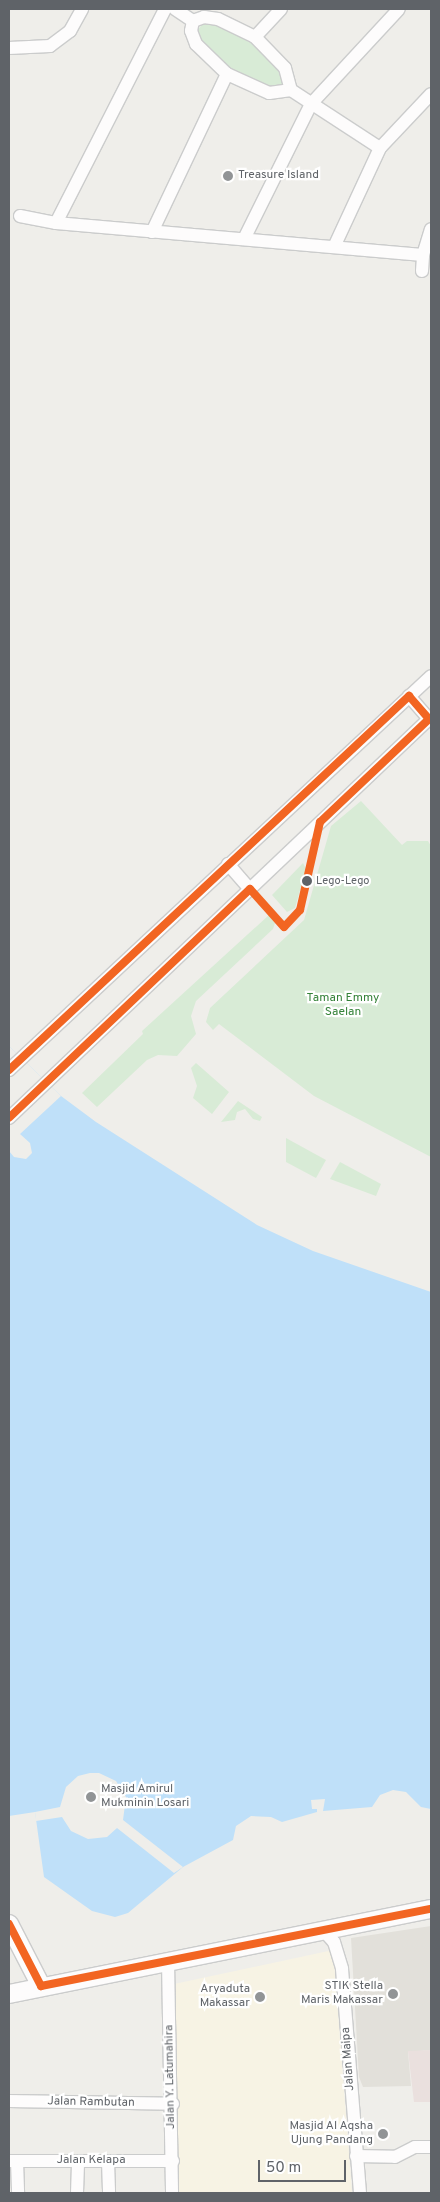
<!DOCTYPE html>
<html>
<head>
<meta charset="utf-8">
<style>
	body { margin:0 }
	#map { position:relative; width:440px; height:2202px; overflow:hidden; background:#efeeea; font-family:Overpass,sans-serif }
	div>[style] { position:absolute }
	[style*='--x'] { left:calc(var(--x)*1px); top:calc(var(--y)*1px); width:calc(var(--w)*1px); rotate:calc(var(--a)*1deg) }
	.commercial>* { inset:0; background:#f7f3e4 }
	.education>* { inset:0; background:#e2e0da }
	.medical>* { inset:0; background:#eae0de }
	.green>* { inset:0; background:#d8ebd6 }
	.water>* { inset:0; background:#bfe0f9 }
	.pier>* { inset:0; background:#efeeea }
	.roads { filter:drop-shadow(1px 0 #cbcccc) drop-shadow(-1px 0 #cbcccc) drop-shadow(0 1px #cbcccc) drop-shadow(0 -1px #cbcccc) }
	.minor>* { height:12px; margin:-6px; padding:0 6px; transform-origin:6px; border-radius:6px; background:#fdfcfc }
	.secondary>* { height:18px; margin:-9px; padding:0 9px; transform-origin:9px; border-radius:9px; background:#fdfcfc }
	.bus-1>* { height:8px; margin:-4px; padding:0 4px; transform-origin:4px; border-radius:4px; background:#f26522 }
	.dots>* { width:14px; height:14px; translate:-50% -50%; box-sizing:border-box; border:2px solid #fff; border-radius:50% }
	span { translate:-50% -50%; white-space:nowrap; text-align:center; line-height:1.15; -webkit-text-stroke:4.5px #fff; paint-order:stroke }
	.bus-label { font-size:11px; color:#5f6368 }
	.left { translate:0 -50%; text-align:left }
	.poi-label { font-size:12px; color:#5f6368 }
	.right { translate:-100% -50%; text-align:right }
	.park-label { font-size:12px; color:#348238 }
	.street-label { font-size:12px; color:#5f6368 }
	.frame { position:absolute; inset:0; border:10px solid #5f6368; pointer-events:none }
	.scale { position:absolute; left:258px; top:2160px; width:88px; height:22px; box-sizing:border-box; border:2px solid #5f6368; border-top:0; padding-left:6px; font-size:15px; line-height:18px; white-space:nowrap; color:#5f6368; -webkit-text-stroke:4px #fff; paint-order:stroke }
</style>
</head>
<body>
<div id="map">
	<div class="commercial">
		<div style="clip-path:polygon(333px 1950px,352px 2193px,175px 2193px,174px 1984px)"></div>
	</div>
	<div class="education">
		<div style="clip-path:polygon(431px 1926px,431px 2050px,408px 2052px,411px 2086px,363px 2087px,359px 2077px,351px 1938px)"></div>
	</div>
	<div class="medical">
		<div style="clip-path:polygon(431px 2050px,431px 2102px,414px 2102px,408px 2051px)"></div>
	</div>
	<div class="green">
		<div style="clip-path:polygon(203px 24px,219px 26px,251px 43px,274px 63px,282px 74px,283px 87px,272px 88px,231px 70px,202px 42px,198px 29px)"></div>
		<div style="clip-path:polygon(361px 801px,402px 845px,407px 841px,428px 841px,431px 846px,431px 1157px,314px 1096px,219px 1024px,213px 1030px,206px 1022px,210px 1008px,304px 920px,331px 826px)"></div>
		<div style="clip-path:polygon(303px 863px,306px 869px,295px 908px,287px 912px,272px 895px)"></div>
		<div style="clip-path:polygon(269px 915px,275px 923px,273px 929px,196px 1001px,191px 1016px,196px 1034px,177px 1056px,158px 1055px,147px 1060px,97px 1107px,82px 1093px,143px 1034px,142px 1031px)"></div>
		<div style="clip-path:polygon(196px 1063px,229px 1092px,212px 1114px,193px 1098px,197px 1086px,191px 1068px)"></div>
		<div style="clip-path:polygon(238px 1101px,262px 1117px,260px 1121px,253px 1119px,245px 1109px,237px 1112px,235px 1120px,221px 1122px)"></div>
		<div style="clip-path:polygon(286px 1138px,326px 1160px,316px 1178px,286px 1162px)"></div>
		<div style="clip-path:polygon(340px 1162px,381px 1184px,376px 1196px,330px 1179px)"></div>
	</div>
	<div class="water">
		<div style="clip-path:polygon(9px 1046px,61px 1096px,96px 1122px,257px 1225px,313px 1251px,431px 1292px,431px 1809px,421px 1807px,406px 1792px,393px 1790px,380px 1795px,372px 1807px,323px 1811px,325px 1799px,311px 1800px,312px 1809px,317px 1809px,317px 1812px,282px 1822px,271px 1817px,251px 1816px,236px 1826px,233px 1840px,183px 1867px,128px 1913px,115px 1917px,92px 1911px,44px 1877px,35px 1812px,9px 1816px)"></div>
	</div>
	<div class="pier">
		<div style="clip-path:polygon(10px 1047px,61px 1096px,20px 1134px,30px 1143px,32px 1153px,26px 1159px,14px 1157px,9px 1151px)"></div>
		<div style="clip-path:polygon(90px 1773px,99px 1773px,116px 1781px,126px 1797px,123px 1820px,183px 1867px,174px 1873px,117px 1828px,107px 1837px,88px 1839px,71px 1831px,62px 1817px,36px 1821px,35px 1812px,60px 1807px,66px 1787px,78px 1776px)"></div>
	</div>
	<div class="roads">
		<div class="minor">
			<div style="--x:175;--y:9;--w:22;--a:34"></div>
			<div style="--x:255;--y:37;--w:38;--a:-47"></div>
			<div style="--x:9;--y:48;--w:41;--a:-2.8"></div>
			<div style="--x:50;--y:46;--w:25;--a:-37"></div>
			<div style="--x:70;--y:31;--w:25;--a:-61"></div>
			<div style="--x:291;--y:90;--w:22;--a:172"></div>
			<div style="--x:269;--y:93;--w:46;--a:-155.7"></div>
			<div style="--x:227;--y:74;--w:43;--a:-135.9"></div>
			<div style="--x:196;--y:44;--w:14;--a:-111"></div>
			<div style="--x:191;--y:31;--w:10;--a:-79"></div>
			<div style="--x:193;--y:21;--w:12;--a:-20"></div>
			<div style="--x:204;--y:17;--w:14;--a:8"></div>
			<div style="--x:218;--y:19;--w:41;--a:25.9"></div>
			<div style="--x:255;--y:37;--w:43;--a:45.9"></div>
			<div style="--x:285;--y:68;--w:23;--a:75"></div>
			<div style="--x:291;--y:90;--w:106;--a:33.1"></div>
			<div style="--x:20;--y:216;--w:37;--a:11"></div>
			<div style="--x:56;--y:223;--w:368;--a:5"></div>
			<div style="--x:423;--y:255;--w:27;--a:-73"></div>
			<div style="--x:56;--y:223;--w:240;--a:-63"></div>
			<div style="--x:152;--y:232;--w:175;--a:-64.6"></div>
			<div style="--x:244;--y:239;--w:151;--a:-63.6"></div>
			<div style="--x:311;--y:104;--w:129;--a:-47.2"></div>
			<div style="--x:334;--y:247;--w:109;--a:-65.1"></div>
			<div style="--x:380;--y:148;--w:74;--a:-46.6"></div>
			<div style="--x:422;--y:271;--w:16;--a:-86"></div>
			<div style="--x:409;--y:696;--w:30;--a:49"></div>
			<div style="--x:228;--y:864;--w:33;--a:49"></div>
			<div style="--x:9;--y:1070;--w:577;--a:-43.03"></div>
			<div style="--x:9;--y:1118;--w:582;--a:-43.54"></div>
			<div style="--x:324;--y:1931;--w:15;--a:48"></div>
			<div style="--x:334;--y:1942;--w:28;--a:73"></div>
			<div style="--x:342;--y:1969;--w:225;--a:85.4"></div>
			<div style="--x:168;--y:1961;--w:232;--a:89"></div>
			<div style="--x:9;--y:2101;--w:164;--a:1"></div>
			<div style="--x:356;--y:2156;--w:39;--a:1"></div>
			<div style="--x:395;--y:2157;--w:22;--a:-27"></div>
			<div style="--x:415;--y:2147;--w:16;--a:0"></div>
			<div style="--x:9;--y:2161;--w:164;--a:0"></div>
			<div style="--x:17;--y:2161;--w:32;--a:88"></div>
			<div style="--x:108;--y:2162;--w:31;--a:88"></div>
			<div style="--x:77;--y:2193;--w:32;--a:-88"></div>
		</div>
		<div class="secondary">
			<div style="--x:9;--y:1924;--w:70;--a:62.7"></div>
			<div style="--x:9;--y:1994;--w:430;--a:-11.4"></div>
		</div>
	</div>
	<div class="bus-1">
		<div style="--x:9;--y:1070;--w:548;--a:-43.08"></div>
		<div style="--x:409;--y:696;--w:30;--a:49"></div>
		<div style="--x:429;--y:719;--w:150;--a:136.6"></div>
		<div style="--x:320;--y:822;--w:90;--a:102.8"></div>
		<div style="--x:300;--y:910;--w:23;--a:133"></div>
		<div style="--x:284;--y:927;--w:51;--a:-131.8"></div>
		<div style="--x:250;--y:889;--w:332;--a:136.5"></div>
		<div style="--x:9;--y:1924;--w:70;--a:62.7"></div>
		<div style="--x:41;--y:1986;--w:398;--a:-11.2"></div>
	</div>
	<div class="dots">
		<div style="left:228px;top:176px;background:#919496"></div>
		<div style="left:307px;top:881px;background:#5f6368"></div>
		<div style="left:91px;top:1797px;background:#919496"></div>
		<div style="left:393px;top:1994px;background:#919496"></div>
		<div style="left:260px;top:1997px;background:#919496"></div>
		<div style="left:383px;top:2134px;background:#919496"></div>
	</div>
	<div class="bus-label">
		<span class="left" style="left:316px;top:881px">Lego-Lego</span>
	</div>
	<div class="poi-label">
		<span class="left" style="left:238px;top:176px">Treasure Island</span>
		<span class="left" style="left:101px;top:1797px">Masjid Amirul<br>Mukminin Losari</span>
		<span class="right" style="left:383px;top:1994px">STIK Stella<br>Maris Makassar</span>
		<span class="right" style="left:250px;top:1997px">Aryaduta<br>Makassar</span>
		<span class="right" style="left:373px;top:2134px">Masjid Al Aqsha<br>Ujung Pandang</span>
	</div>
	<div class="park-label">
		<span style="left:343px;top:1006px">Taman Emmy<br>Saelan</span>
	</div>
	<div class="street-label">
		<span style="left:349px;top:2059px;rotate:-94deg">Jalan Maipa</span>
		<span style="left:171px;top:2077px;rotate:-91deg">Jalan Y. Latumahira</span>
		<span style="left:91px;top:2103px;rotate:1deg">Jalan Rambutan</span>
		<span style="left:91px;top:2161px">Jalan Kelapa</span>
	</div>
	<div class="frame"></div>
	<div class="scale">50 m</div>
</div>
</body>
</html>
